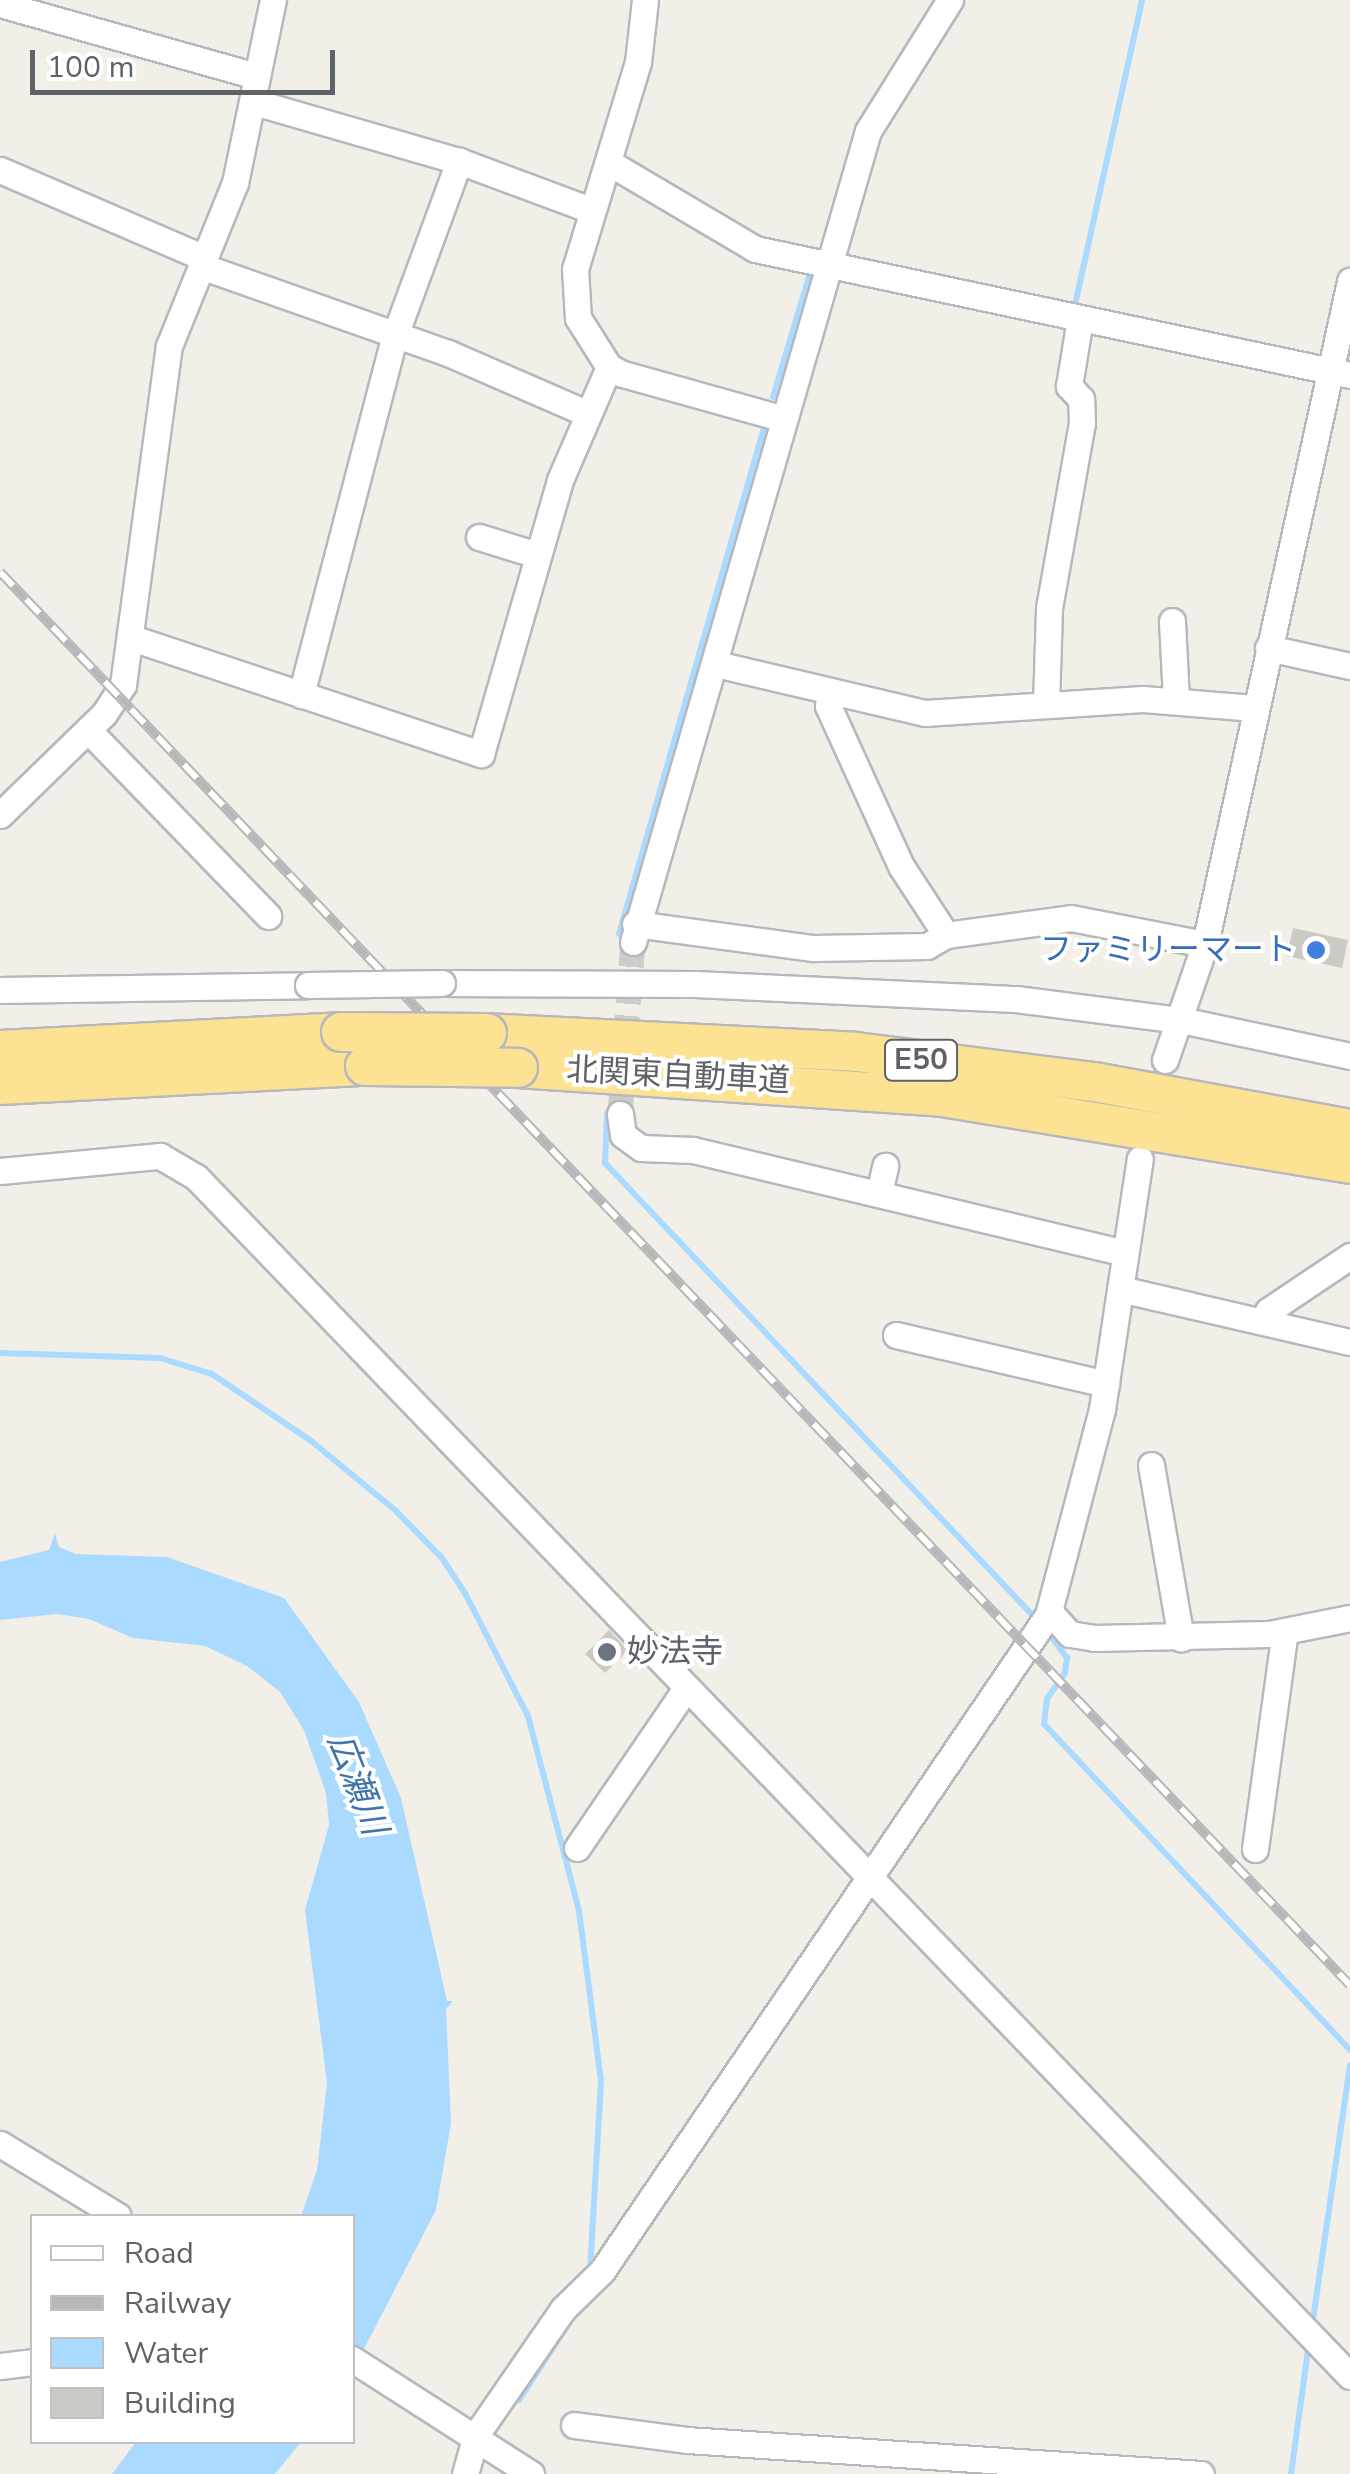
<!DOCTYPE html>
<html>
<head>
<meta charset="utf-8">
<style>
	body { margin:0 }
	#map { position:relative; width:1350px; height:2474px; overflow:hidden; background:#f1efe8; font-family:"Nunito Sans","Noto Sans JP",sans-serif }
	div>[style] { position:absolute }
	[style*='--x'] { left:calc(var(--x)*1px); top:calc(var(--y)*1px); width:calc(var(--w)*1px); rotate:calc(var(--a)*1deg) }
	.water>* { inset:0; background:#aadaff }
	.stream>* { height:6px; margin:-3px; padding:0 3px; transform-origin:3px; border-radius:3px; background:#aadaff }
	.building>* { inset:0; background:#cccac5 }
	.minor-tunnel>* { height:25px; margin-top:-12.5px; transform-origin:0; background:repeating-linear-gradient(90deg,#ccccc8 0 25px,transparent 0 37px) }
	.roads { filter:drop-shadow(2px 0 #b5b8bc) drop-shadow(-2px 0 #b5b8bc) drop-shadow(0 2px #b5b8bc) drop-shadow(0 -2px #b5b8bc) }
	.minor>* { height:25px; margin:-12.5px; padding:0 12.5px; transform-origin:12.5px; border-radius:12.5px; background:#fff }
	.highway>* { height:38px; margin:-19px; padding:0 19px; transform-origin:19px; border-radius:19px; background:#fde293 }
	.rail>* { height:10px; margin-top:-5px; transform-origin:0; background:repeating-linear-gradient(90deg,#fff 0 19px,#b6b7b8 0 38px); box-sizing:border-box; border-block:2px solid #b6b7b8 }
	.bridges { filter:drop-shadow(2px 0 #b5b8bc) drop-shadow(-2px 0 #b5b8bc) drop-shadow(0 2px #b5b8bc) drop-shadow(0 -2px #b5b8bc) }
	.minor-bridge>* { height:25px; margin:-12.5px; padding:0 12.5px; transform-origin:12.5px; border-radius:12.5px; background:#fff }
	.highway-bridge>* { height:38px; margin:-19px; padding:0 19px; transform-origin:19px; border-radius:19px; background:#fde293 }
	.dots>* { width:28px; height:28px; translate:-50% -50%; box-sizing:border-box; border:5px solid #fff; border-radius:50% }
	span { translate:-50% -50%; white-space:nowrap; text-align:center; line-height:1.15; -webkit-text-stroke:8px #fff; paint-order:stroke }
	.shield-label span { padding:2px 8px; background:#fff; border:2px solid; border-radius:8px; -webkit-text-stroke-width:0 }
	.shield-label { font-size:30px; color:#5f6368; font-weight:700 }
	.shop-label { font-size:32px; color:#366cbe }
	.right { translate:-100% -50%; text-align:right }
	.street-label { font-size:32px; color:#5f6368 }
	.worship-label { font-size:32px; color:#5b616d }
	.left { translate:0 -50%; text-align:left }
	.water-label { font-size:35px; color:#4174aa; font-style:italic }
	.legend { position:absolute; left:30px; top:2214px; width:325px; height:230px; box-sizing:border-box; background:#fff; border:2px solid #bfc1c3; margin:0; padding:12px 18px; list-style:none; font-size:30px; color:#5f6368 }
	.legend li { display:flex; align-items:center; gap:20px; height:50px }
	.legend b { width:50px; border:2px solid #bfc1c3 }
	.scale { position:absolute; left:30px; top:50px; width:305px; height:45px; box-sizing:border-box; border:5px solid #5f6368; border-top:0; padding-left:12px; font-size:30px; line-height:35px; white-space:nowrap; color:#5f6368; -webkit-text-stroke:8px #fff; paint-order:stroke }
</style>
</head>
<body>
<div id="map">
	<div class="water">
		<div style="clip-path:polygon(55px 1533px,59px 1547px,76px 1554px,167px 1557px,284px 1598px,359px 1702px,401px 1798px,447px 2001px,453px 2001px,446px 2009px,451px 2123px,436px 2210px,353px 2370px,352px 2216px,301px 2216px,317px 2170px,327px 2083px,305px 1910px,329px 1825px,326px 1793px,304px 1730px,280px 1692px,247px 1666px,205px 1646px,133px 1638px,89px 1619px,57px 1614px,0 1620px,0 1562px,49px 1550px)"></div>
		<div style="clip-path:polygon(136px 2442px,301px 2442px,275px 2474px,112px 2474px)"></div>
	</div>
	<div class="stream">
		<div style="--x:1075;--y:305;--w:312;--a:-77.6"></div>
		<div style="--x:773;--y:397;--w:128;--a:-73.3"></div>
		<div style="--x:619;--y:934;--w:530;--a:-74.02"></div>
		<div style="--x:607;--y:1113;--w:50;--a:92.3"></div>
		<div style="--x:605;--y:1163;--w:629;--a:46.61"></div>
		<div style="--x:0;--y:1353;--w:160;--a:1.8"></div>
		<div style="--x:160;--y:1358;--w:54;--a:17.1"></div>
		<div style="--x:212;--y:1374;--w:118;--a:34"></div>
		<div style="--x:310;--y:1440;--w:110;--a:39.5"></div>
		<div style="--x:395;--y:1510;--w:67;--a:45.6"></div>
		<div style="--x:442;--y:1558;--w:44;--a:57"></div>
		<div style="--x:466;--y:1595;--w:136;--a:62.9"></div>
		<div style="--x:528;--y:1716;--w:202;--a:75.3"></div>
		<div style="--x:579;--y:1911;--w:171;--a:82.6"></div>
		<div style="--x:601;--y:2081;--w:189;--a:93.3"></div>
		<div style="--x:1046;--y:1630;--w:35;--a:53"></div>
		<div style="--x:1067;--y:1658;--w:15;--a:98"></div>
		<div style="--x:1065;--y:1673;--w:32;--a:125"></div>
		<div style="--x:1047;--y:1699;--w:25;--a:97"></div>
		<div style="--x:1044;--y:1724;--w:447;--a:46.8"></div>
		<div style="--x:1312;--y:2326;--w:264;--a:-81.7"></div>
		<div style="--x:519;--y:2400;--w:123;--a:-57"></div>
		<div style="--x:1291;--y:2474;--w:132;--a:-82.2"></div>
	</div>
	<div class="building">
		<div style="clip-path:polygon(1293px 928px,1348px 940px,1342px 968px,1287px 956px)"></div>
		<div style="clip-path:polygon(609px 1630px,628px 1650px,605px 1673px,585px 1654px)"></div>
	</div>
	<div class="minor-tunnel">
		<div style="--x:620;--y:1114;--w:172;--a:-85.7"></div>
	</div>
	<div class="roads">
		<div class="minor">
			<div style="--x:645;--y:0;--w:62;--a:96.4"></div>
			<div style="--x:638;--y:62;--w:216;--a:106.9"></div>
			<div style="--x:575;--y:269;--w:49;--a:86.5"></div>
			<div style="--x:578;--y:318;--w:58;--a:57.7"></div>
			<div style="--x:609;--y:367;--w:16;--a:27"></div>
			<div style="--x:623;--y:374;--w:167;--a:15.6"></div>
			<div style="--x:0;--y:4;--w:267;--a:15.7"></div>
			<div style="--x:254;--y:102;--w:213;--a:16.1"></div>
			<div style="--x:459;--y:161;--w:141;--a:20.4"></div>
			<div style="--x:608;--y:162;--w:171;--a:30.6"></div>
			<div style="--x:755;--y:249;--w:608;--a:11.96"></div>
			<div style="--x:0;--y:170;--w:222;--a:23.3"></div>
			<div style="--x:201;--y:266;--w:262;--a:19.4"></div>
			<div style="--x:448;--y:353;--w:150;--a:23.5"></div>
			<div style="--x:479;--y:537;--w:61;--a:17.2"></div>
			<div style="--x:1172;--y:621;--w:79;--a:87.1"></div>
			<div style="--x:132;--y:638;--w:368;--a:18.4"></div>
			<div style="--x:481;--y:754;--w:285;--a:-73.9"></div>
			<div style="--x:560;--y:480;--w:123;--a:-66.6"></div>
			<div style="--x:1268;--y:648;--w:84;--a:12.4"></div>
			<div style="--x:716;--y:664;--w:215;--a:13.2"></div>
			<div style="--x:925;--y:713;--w:218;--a:-3.7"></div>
			<div style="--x:1143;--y:699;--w:112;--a:4.6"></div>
			<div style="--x:301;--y:695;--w:369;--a:-75.4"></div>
			<div style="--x:394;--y:338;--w:189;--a:-69.8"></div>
			<div style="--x:1046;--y:705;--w:97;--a:-88.2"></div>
			<div style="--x:1049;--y:608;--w:188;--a:-79.9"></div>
			<div style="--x:1082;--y:423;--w:24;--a:-92"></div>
			<div style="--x:1081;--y:399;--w:18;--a:-133"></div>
			<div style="--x:1069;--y:386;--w:68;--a:-80.7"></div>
			<div style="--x:88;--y:730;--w:259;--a:45.9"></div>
			<div style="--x:0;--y:815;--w:145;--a:-44.2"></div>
			<div style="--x:104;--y:714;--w:35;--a:-57"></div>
			<div style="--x:123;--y:685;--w:342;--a:-82.3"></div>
			<div style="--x:169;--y:346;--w:176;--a:-68"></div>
			<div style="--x:235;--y:183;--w:187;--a:-78.3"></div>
			<div style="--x:635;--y:924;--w:180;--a:7.7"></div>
			<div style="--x:813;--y:948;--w:114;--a:-1"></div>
			<div style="--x:927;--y:946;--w:22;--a:-30"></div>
			<div style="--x:946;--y:935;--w:82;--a:-123.1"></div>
			<div style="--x:901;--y:866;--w:176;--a:-114.5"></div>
			<div style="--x:828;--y:706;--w:12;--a:-81"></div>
			<div style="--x:946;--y:935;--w:126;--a:-7.7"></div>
			<div style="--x:1071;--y:918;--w:136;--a:11"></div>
			<div style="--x:633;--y:942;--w:844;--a:-73.84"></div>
			<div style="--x:868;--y:131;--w:155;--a:-58"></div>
			<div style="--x:442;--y:983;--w:253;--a:0.2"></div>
			<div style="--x:695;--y:984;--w:321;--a:2.7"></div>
			<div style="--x:1016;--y:999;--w:166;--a:7.3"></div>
			<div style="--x:1181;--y:1020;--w:173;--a:12"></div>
			<div style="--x:0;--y:990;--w:308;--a:-0.9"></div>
			<div style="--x:1165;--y:1060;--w:123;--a:-71"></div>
			<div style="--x:1205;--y:944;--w:679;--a:-77.66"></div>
			<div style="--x:620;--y:1114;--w:21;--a:82"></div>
			<div style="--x:623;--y:1135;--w:22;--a:36"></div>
			<div style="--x:641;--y:1148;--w:52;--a:2.2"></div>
			<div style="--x:693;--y:1150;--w:444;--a:13.4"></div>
			<div style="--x:0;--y:1171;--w:161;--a:-5.4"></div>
			<div style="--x:160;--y:1156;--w:42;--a:30.3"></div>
			<div style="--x:196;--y:1177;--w:1664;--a:46.1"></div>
			<div style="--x:879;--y:1193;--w:28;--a:-77"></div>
			<div style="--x:1120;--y:1289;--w:236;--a:13"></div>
			<div style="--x:1265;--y:1319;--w:9;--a:-69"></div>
			<div style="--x:1268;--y:1311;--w:99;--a:-33.9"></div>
			<div style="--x:896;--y:1335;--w:216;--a:13.1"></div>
			<div style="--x:1151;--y:1465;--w:176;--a:80.2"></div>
			<div style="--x:1049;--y:1611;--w:31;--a:48"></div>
			<div style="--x:1070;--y:1634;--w:24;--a:9"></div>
			<div style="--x:1094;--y:1638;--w:175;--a:-1.3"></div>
			<div style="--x:1269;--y:1634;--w:83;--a:-11.2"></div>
			<div style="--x:577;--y:1848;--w:194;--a:-55.7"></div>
			<div style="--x:1255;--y:1849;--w:220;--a:-82.2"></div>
			<div style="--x:0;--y:2144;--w:138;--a:31.4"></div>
			<div style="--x:352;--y:2359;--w:213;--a:32.7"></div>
			<div style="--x:0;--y:2366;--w:32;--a:-7"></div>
			<div style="--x:574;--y:2425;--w:114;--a:7.6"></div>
			<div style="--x:687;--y:2440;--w:515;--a:3.78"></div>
			<div style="--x:465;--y:2474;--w:41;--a:-74.2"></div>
			<div style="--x:476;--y:2435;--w:153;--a:-55.4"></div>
			<div style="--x:563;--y:2309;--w:54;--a:-44.3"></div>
			<div style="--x:602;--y:2271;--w:793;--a:-55.79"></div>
			<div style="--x:1048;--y:1615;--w:213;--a:-75.3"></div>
			<div style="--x:1102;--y:1409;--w:253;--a:-81.4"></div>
		</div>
		<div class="highway">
			<div style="--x:487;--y:1033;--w:369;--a:2.9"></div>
			<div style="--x:856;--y:1052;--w:240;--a:7.2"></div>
			<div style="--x:1094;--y:1082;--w:260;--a:10.4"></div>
			<div style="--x:0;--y:1050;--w:341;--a:-3"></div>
			<div style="--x:518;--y:1068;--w:425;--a:3.9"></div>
			<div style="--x:942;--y:1097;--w:413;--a:9.3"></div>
			<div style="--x:0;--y:1085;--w:365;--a:-3"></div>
		</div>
	</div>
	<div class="rail">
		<div style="--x:0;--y:572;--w:1954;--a:46.31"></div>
	</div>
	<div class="bridges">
		<div class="minor-bridge">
			<div style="--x:308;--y:985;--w:134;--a:-0.9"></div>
		</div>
		<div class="highway-bridge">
			<div style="--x:341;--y:1032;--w:146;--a:0.4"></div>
			<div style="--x:365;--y:1066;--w:153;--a:0.7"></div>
		</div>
	</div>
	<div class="dots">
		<div style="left:1316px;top:950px;background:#3f7fe0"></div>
		<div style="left:607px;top:1652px;background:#6b7280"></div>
	</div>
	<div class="shield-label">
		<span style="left:921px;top:1060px">E50</span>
	</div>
	<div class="shop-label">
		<span class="right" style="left:1296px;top:950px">ファミリーマート</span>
	</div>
	<div class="street-label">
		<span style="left:678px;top:1076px;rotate:3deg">北関東自動車道</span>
	</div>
	<div class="worship-label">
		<span class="left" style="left:627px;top:1652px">妙法寺</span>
	</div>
	<div class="water-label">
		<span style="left:357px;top:1784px;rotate:69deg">広瀬川</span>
	</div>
	<ul class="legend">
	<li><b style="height:12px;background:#fff"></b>Road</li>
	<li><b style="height:12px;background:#b6b7b8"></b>Railway</li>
	<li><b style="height:28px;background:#aadaff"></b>Water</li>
	<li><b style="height:28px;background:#cccac5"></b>Building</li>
	</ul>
	<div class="scale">100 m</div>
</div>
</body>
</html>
